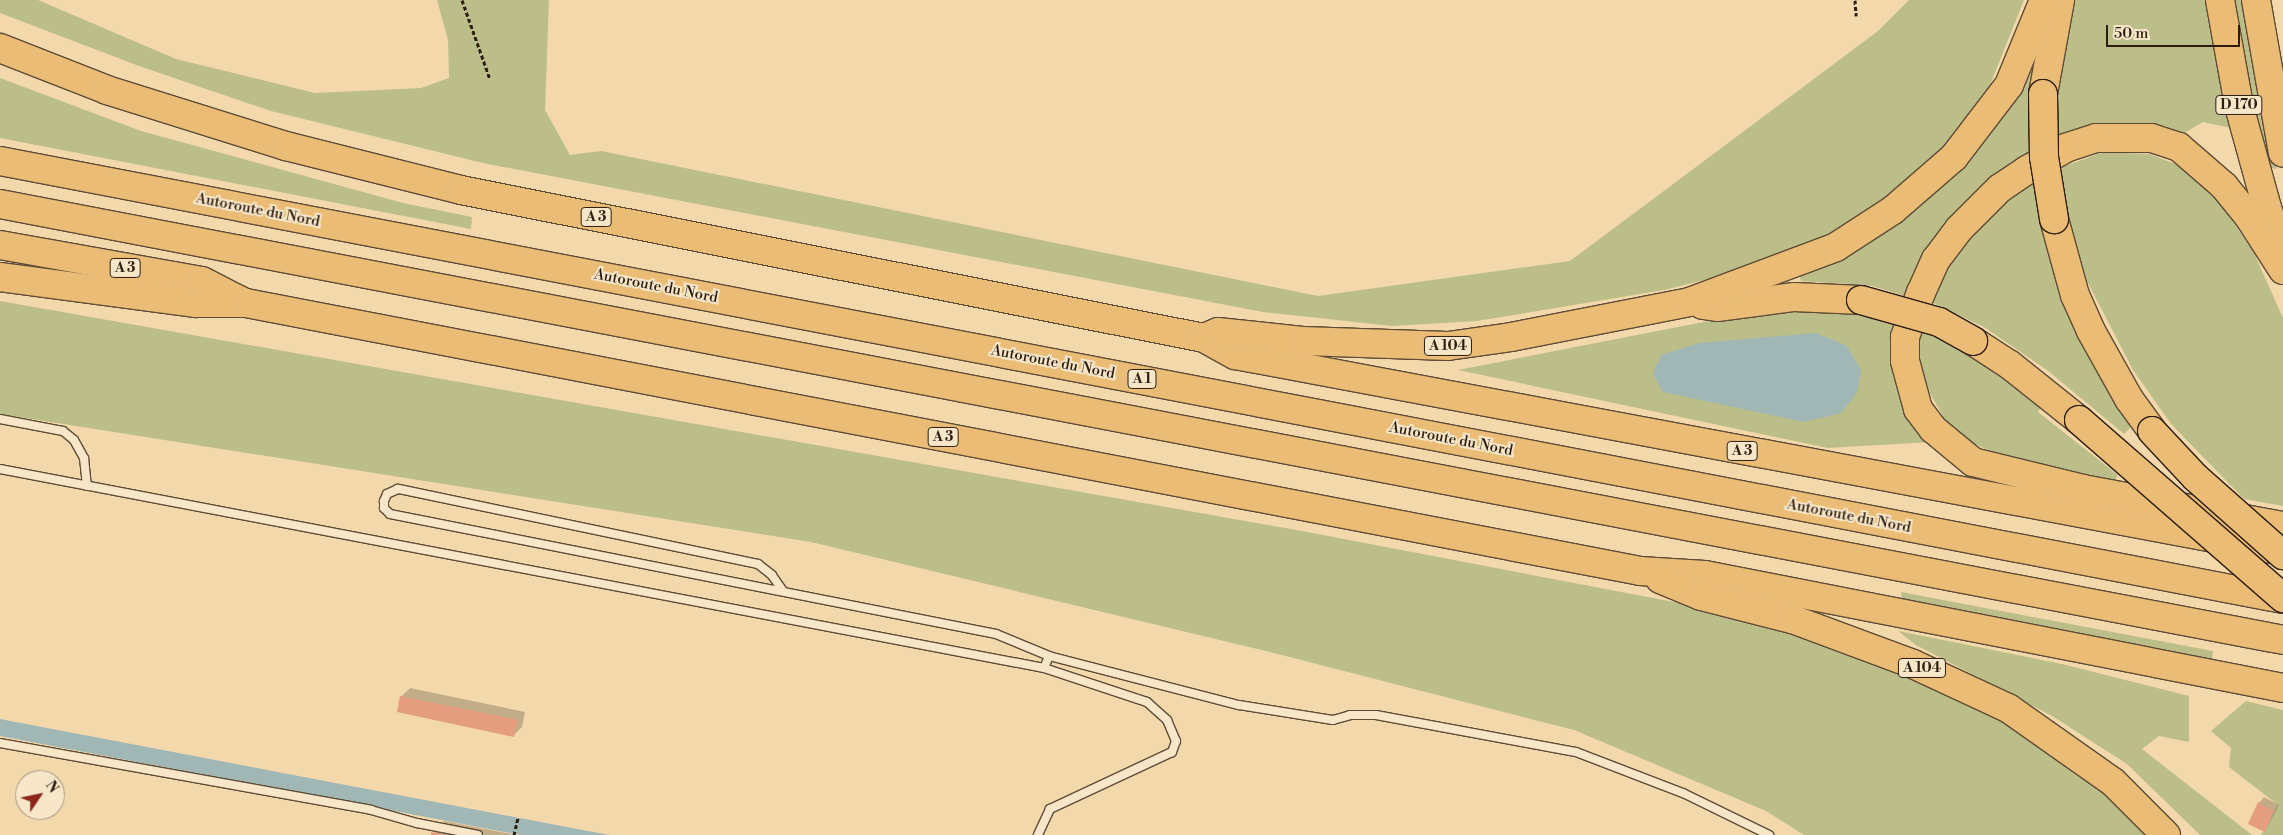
<!DOCTYPE html>
<html>
<head>
<meta charset="utf-8">
<style>
	body { margin:0 }
	#map { position:relative; width:2283px; height:835px; overflow:hidden; background:#f3d8ab; font-family:"Libre Bodoni",serif }
	div>[style] { position:absolute }
	[style*='--x'] { left:calc(var(--x)*1px); top:calc(var(--y)*1px); width:calc(var(--w)*1px); rotate:calc(var(--a)*1deg) }
	.green>* { inset:0; background:#bbbe88 }
	.water>* { inset:0; background:#a1b7b5 }
	.shadow>* { inset:0; background:#0003 }
	.building>* { inset:0; background:#e49e7f }
	.path>* { height:3px; margin-top:-1.5px; transform-origin:0; background:repeating-linear-gradient(90deg,#2d1c0f 0 4px,transparent 0 6.5px) }
	.roads { filter:drop-shadow(1px 0 #5e4b36) drop-shadow(-1px 0 #5e4b36) drop-shadow(0 1px #5e4b36) drop-shadow(0 -1px #5e4b36) }
	.lane>* { height:8px; margin:-4px; padding:0 4px; transform-origin:4px; border-radius:4px; background:#f7e6c8 }
	.highway>* { height:28px; margin:-14px; padding:0 14px; transform-origin:14px; border-radius:14px; background:#eabc76 }
	.bridges { filter:drop-shadow(1px 0 #2d1c0f) drop-shadow(-1px 0 #2d1c0f) drop-shadow(0 1px #2d1c0f) drop-shadow(0 -1px #2d1c0f) }
	.highway-bridge>* { height:28px; margin:-14px; padding:0 14px; transform-origin:14px; border-radius:14px; background:#eabc76 }
	span { translate:-50% -50%; white-space:nowrap; text-align:center; line-height:1.15; -webkit-text-stroke:4px #f7e6c8; paint-order:stroke }
	.shield-label span { padding:1px 4px; background:#f7e6c8; border:1px solid; border-radius:4px; -webkit-text-stroke-width:0 }
	.shield-label { font-size:14px; color:#2d1c0f; font-weight:700 }
	.street-label { font-size:15px; color:#2d1c0f }
	.north { position:absolute; left:15px; top:770px; width:50px; height:50px; box-sizing:border-box; background:#f7e6c8; border:1px solid #a6957e; border-radius:50%; rotate:56deg; font-size:14px; font-weight:700; line-height:20px; text-align:center; color:#2d1c0f }
	.north::after { content:''; display:block; margin:auto; width:18px; height:22px; background:#8f2418; clip-path:polygon(50% 0,100% 100%,50% 72%,0 100%) }
	.scale { position:absolute; left:2106px; top:25px; width:134px; height:22px; box-sizing:border-box; border:2px solid #2d1c0f; border-top:0; padding-left:6px; font-size:15px; line-height:18px; white-space:nowrap; color:#2d1c0f; -webkit-text-stroke:4px #f7e6c8; paint-order:stroke }
</style>
</head>
<body>
<div id="map">
	<div class="green">
		<div style="clip-path:polygon(0 0,38px 0,176px 59px,315px 93px,421px 88px,449px 78px,448px 40px,437px 0,549px 0,545px 110px,570px 155px,601px 151px,1318px 296px,1570px 261px,1878px 31px,1909px 0,2024px 0,1990px 85px,1958px 132px,1926px 168px,1876px 209px,1827px 238px,1753px 268px,1664px 290px,1477px 321px,1392px 326px,1263px 312px,483px 163px,271px 111px,139px 66px,0 13px)"></div>
		<div style="clip-path:polygon(2068px 0,2209px 0,2231px 128px,2203px 122px,2181px 135px,2057px 141px,2054px 96px)"></div>
		<div style="clip-path:polygon(2230px 0,2247px 0,2277px 169px,2265px 167px)"></div>
		<div style="clip-path:polygon(2039px 48px,2033px 154px,1932px 248px,1905px 296px,1872px 286px,1801px 281px,1799px 273px,1883px 228px)"></div>
		<div style="clip-path:polygon(0 78px,141px 131px,403px 203px,472px 217px,471px 229px,0 138px)"></div>
		<div style="clip-path:polygon(2103px 152px,2149px 154px,2188px 169px,2224px 208px,2254px 253px,2283px 318px,2283px 506px,2244px 499px,2171px 424px,2133px 370px,2074px 256px,2060px 173px,2063px 167px)"></div>
		<div style="clip-path:polygon(2036px 181px,2134px 424px,2124px 434px,2047px 370px,1984px 327px,1933px 303px,1946px 272px,1968px 242px,2000px 207px)"></div>
		<div style="clip-path:polygon(0 301px,1302px 531px,1700px 607px,1825px 638px,1950px 693px,2015px 729px,2129px 809px,2158px 835px,1804px 835px,1766px 811px,1574px 730px,1270px 652px,811px 542px,0 414px)"></div>
		<div style="clip-path:polygon(1808px 308px,1855px 312px,1898px 324px,1931px 442px,1828px 448px,1458px 370px,1760px 311px)"></div>
		<div style="clip-path:polygon(1920px 331px,1936px 334px,1978px 356px,2043px 404px,2038px 412px,2118px 475px,2115px 480px,2010px 461px,1965px 439px,1944px 418px,1931px 395px,1920px 365px)"></div>
		<div style="clip-path:polygon(1901px 592px,2213px 651px,2212px 661px,1902px 601px)"></div>
		<div style="clip-path:polygon(1898px 631px,2062px 664px,2189px 696px,2189px 742px,2159px 736px,2142px 749px,2252px 835px,2200px 835px,2127px 764px,2052px 716px,1916px 645px)"></div>
		<div style="clip-path:polygon(2246px 701px,2283px 710px,2283px 835px,2261px 835px,2278px 805px,2229px 767px,2231px 748px,2211px 731px)"></div>
	</div>
	<div class="water">
		<div style="clip-path:polygon(1816px 333px,1847px 346px,1861px 370px,1857px 393px,1841px 413px,1804px 422px,1663px 392px,1653px 374px,1661px 355px,1699px 343px)"></div>
		<div style="clip-path:polygon(0 719px,609px 835px,521px 835px,0 736px)"></div>
	</div>
	<div class="shadow">
		<div style="clip-path:polygon(410px 688px,525px 712px,522px 727px,514px 735px,401px 697px)"></div>
		<div style="clip-path:polygon(2264px 797px,2279px 805px,2265px 831px,2259px 803px)"></div>
		<div style="clip-path:polygon(444px 821px,516px 835px,432px 835px)"></div>
	</div>
	<div class="building">
		<div style="clip-path:polygon(400px 696px,518px 720px,514px 737px,397px 712px)"></div>
		<div style="clip-path:polygon(2258px 802px,2274px 811px,2265px 832px,2248px 824px)"></div>
		<div style="clip-path:polygon(431px 832px,444px 834px,443px 835px,431px 835px)"></div>
	</div>
	<div class="path">
		<div style="--x:462;--y:0;--w:84;--a:70.5"></div>
		<div style="--x:1855;--y:0;--w:16;--a:86"></div>
		<div style="--x:514;--y:835;--w:18;--a:-77"></div>
	</div>
	<div class="roads">
		<div class="lane">
			<div style="--x:0;--y:419;--w:64;--a:10.8"></div>
			<div style="--x:63;--y:431;--w:14;--a:39"></div>
			<div style="--x:74;--y:440;--w:21;--a:61"></div>
			<div style="--x:84;--y:458;--w:28;--a:84"></div>
			<div style="--x:0;--y:469;--w:1063;--a:10.79"></div>
			<div style="--x:1044;--y:668;--w:108;--a:18.3"></div>
			<div style="--x:1147;--y:702;--w:27;--a:42"></div>
			<div style="--x:1167;--y:720;--w:23;--a:67"></div>
			<div style="--x:1176;--y:741;--w:12;--a:110"></div>
			<div style="--x:1172;--y:752;--w:135;--a:155"></div>
			<div style="--x:1050;--y:809;--w:29;--a:115"></div>
			<div style="--x:783;--y:591;--w:19;--a:-125"></div>
			<div style="--x:772;--y:575;--w:18;--a:-142"></div>
			<div style="--x:758;--y:564;--w:368;--a:-168.2"></div>
			<div style="--x:398;--y:489;--w:12;--a:156"></div>
			<div style="--x:387;--y:494;--w:8;--a:113"></div>
			<div style="--x:384;--y:501;--w:7;--a:90"></div>
			<div style="--x:384;--y:508;--w:8;--a:45"></div>
			<div style="--x:390;--y:514;--w:618;--a:11.2"></div>
			<div style="--x:996;--y:634;--w:57;--a:22.5"></div>
			<div style="--x:1044;--y:668;--w:13;--a:-67"></div>
			<div style="--x:1049;--y:656;--w:196;--a:14.5"></div>
			<div style="--x:1239;--y:705;--w:95;--a:9.1"></div>
			<div style="--x:1333;--y:720;--w:18;--a:-16"></div>
			<div style="--x:1350;--y:715;--w:26;--a:0"></div>
			<div style="--x:1376;--y:715;--w:203;--a:10.5"></div>
			<div style="--x:1576;--y:752;--w:115;--a:21"></div>
			<div style="--x:1683;--y:793;--w:96;--a:26"></div>
			<div style="--x:0;--y:743;--w:377;--a:10.2"></div>
			<div style="--x:371;--y:810;--w:48;--a:15.8"></div>
			<div style="--x:417;--y:823;--w:62;--a:11.1"></div>
		</div>
		<div class="highway">
			<div style="--x:2220;--y:0;--w:108;--a:79.8"></div>
			<div style="--x:2239;--y:106;--w:106;--a:74.6"></div>
			<div style="--x:2267;--y:208;--w:37;--a:70"></div>
			<div style="--x:2256;--y:0;--w:155;--a:80"></div>
			<div style="--x:0;--y:48;--w:115;--a:21.4"></div>
			<div style="--x:107;--y:90;--w:188;--a:17.4"></div>
			<div style="--x:286;--y:146;--w:180;--a:14.1"></div>
			<div style="--x:461;--y:190;--w:758;--a:11.27"></div>
			<div style="--x:1204;--y:338;--w:35;--a:29"></div>
			<div style="--x:1235;--y:355;--w:1066;--a:10.59"></div>
			<div style="--x:2043;--y:94;--w:96;--a:-79.7"></div>
			<div style="--x:0;--y:161;--w:2325;--a:10.86"></div>
			<div style="--x:0;--y:204;--w:2324;--a:10.81"></div>
			<div style="--x:2054;--y:219;--w:79;--a:74.6"></div>
			<div style="--x:2075;--y:295;--w:39;--a:66"></div>
			<div style="--x:2091;--y:331;--w:78;--a:60.8"></div>
			<div style="--x:2129;--y:399;--w:39;--a:54"></div>
			<div style="--x:0;--y:245;--w:205;--a:10.1"></div>
			<div style="--x:202;--y:281;--w:44;--a:27.1"></div>
			<div style="--x:2283;--y:270;--w:63;--a:-122.7"></div>
			<div style="--x:2249;--y:217;--w:40;--a:-129"></div>
			<div style="--x:2224;--y:186;--w:60;--a:-139.1"></div>
			<div style="--x:2179;--y:147;--w:29;--a:-162"></div>
			<div style="--x:2151;--y:138;--w:55;--a:180"></div>
			<div style="--x:2096;--y:138;--w:32;--a:162"></div>
			<div style="--x:2066;--y:148;--w:45;--a:150.6"></div>
			<div style="--x:2027;--y:170;--w:32;--a:146"></div>
			<div style="--x:2000;--y:188;--w:58;--a:135"></div>
			<div style="--x:1959;--y:229;--w:38;--a:127"></div>
			<div style="--x:1936;--y:259;--w:36;--a:114"></div>
			<div style="--x:1921;--y:292;--w:48;--a:109.6"></div>
			<div style="--x:1905;--y:337;--w:24;--a:90"></div>
			<div style="--x:1905;--y:361;--w:50;--a:74.8"></div>
			<div style="--x:1918;--y:409;--w:25;--a:53"></div>
			<div style="--x:1933;--y:429;--w:52;--a:39.5"></div>
			<div style="--x:1973;--y:462;--w:113;--a:13.8"></div>
			<div style="--x:2083;--y:489;--w:203;--a:10.5"></div>
			<div style="--x:0;--y:277;--w:198;--a:7.6"></div>
			<div style="--x:196;--y:303;--w:50;--a:0"></div>
			<div style="--x:246;--y:303;--w:1420;--a:10.88"></div>
			<div style="--x:1640;--y:571;--w:65;--a:3.5"></div>
			<div style="--x:1705;--y:575;--w:589;--a:11.06"></div>
			<div style="--x:1703;--y:305;--w:14;--a:8"></div>
			<div style="--x:1717;--y:307;--w:78;--a:-7.4"></div>
			<div style="--x:1794;--y:297;--w:67;--a:2.6"></div>
			<div style="--x:1204;--y:338;--w:15;--a:-23"></div>
			<div style="--x:1218;--y:332;--w:85;--a:6"></div>
			<div style="--x:1303;--y:341;--w:145;--a:2"></div>
			<div style="--x:1448;--y:346;--w:64;--a:-8.1"></div>
			<div style="--x:1511;--y:337;--w:181;--a:-11.1"></div>
			<div style="--x:1689;--y:302;--w:157;--a:-20.5"></div>
			<div style="--x:1836;--y:247;--w:68;--a:-33"></div>
			<div style="--x:1893;--y:210;--w:81;--a:-41"></div>
			<div style="--x:1954;--y:157;--w:91;--a:-52.6"></div>
			<div style="--x:2009;--y:85;--w:92;--a:-67.6"></div>
			<div style="--x:1973;--y:341;--w:44;--a:33"></div>
			<div style="--x:2010;--y:365;--w:88;--a:38.6"></div>
			<div style="--x:1660;--y:579;--w:44;--a:22.5"></div>
			<div style="--x:1701;--y:596;--w:94;--a:14.2"></div>
			<div style="--x:1792;--y:619;--w:129;--a:20.4"></div>
			<div style="--x:1913;--y:664;--w:105;--a:24.9"></div>
			<div style="--x:2008;--y:708;--w:128;--a:35.2"></div>
			<div style="--x:2113;--y:782;--w:75;--a:45"></div>
		</div>
	</div>
	<div class="bridges">
		<div class="highway-bridge">
			<div style="--x:2043;--y:94;--w:63;--a:89.1"></div>
			<div style="--x:2044;--y:157;--w:63;--a:80.8"></div>
			<div style="--x:1861;--y:300;--w:81;--a:15.8"></div>
			<div style="--x:1939;--y:322;--w:39;--a:29"></div>
			<div style="--x:2079;--y:420;--w:271;--a:41.1"></div>
			<div style="--x:2152;--y:431;--w:63;--a:46.9"></div>
			<div style="--x:2195;--y:477;--w:118;--a:41.6"></div>
		</div>
	</div>
	<div class="shield-label">
		<span style="left:2239px;top:105px">D 170</span>
		<span style="left:596px;top:217px">A 3</span>
		<span style="left:125px;top:268px">A 3</span>
		<span style="left:1448px;top:346px">A 104</span>
		<span style="left:1142px;top:379px">A 1</span>
		<span style="left:943px;top:437px">A 3</span>
		<span style="left:1742px;top:451px">A 3</span>
		<span style="left:1922px;top:668px">A 104</span>
	</div>
	<div class="street-label">
		<span style="left:258px;top:210px;rotate:11deg">Autoroute du Nord</span>
		<span style="left:656px;top:286px;rotate:11deg">Autoroute du Nord</span>
		<span style="left:1053px;top:362px;rotate:11deg">Autoroute du Nord</span>
		<span style="left:1451px;top:439px;rotate:11deg">Autoroute du Nord</span>
		<span style="left:1849px;top:516px;rotate:11deg">Autoroute du Nord</span>
	</div>
	<div class="north">N</div>
	<div class="scale">50 m</div>
</div>
</body>
</html>
